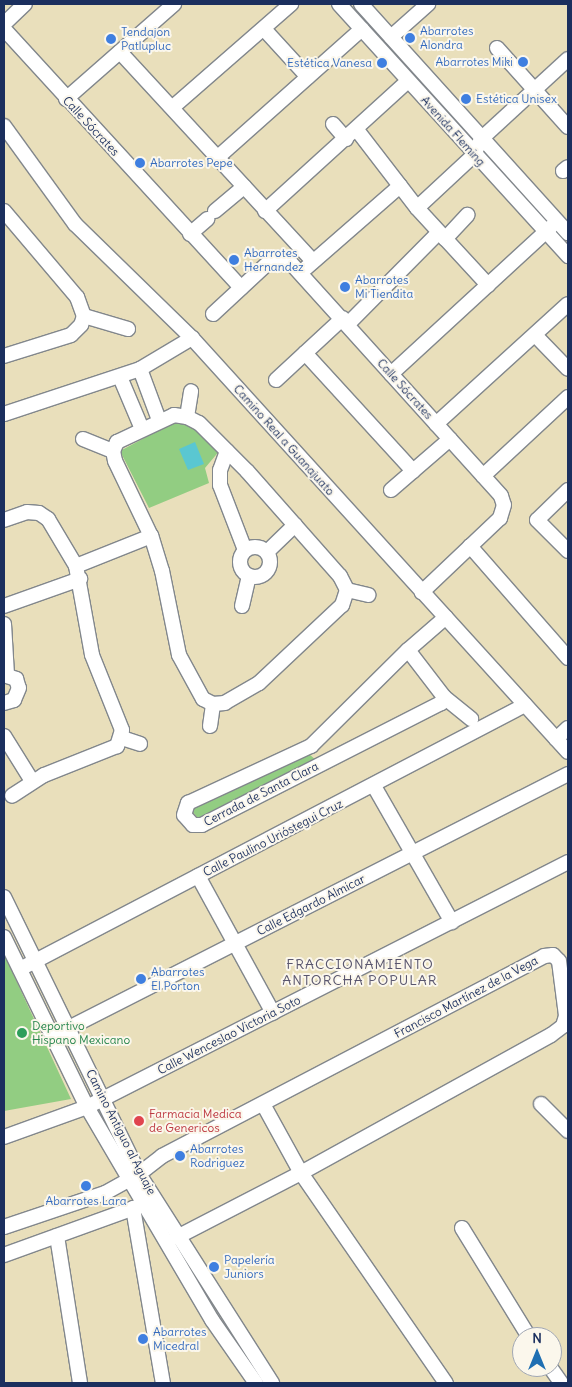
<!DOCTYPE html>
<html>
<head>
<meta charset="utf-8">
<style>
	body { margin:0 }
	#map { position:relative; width:572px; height:1387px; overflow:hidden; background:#e9dfbb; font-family:Delius,sans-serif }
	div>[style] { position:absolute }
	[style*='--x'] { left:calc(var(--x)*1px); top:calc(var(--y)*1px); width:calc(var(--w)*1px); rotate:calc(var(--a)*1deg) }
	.green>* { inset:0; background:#92cd82 }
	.water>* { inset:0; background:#5ac7d1 }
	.roads { filter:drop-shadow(1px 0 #82878c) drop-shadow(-1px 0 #82878c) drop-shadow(0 1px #82878c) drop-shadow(0 -1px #82878c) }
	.minor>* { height:14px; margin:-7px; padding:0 7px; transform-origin:7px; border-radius:7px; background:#fff }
	.minor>.ring { margin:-7px; padding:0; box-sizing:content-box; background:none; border:14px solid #fff; border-radius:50% }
	.dots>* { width:14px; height:14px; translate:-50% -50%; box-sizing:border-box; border:2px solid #fbf7ec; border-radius:50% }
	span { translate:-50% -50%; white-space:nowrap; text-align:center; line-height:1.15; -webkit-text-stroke:4px #fbf7ec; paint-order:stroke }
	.shop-label { font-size:12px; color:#366cbe }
	.left { translate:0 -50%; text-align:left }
	.right { translate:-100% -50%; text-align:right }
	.street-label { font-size:12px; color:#1b2f5e }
	.leisure-label { font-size:12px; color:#27864d }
	.health-label { font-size:12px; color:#be3a42 }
	.neighbourhood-label { font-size:14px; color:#59566e; letter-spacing:1px }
	.frame { position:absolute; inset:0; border:5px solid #1b2f5e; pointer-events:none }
	.north { position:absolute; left:512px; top:1327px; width:50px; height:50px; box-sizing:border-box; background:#fbf7ec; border:1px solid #a1a7b3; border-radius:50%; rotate:0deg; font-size:14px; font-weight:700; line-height:20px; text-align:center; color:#1b2f5e }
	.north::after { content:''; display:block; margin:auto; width:18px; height:22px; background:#1f6fb2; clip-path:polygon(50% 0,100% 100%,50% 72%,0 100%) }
</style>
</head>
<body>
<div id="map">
	<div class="green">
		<div style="clip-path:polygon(182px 418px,221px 449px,205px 468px,209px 483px,149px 508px,120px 451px)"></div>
		<div style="clip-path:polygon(309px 754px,317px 761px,200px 821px,189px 807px)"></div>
		<div style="clip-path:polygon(4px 954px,10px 967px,71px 1099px,4px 1111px)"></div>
	</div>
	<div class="water">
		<div style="clip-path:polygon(195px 442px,204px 464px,188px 470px,179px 449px)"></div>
	</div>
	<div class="roads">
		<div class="minor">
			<div style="--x:339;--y:4;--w:341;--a:47.7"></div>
			<div style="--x:361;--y:4;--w:309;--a:47.9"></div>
			<div style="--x:4;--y:24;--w:29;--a:-44"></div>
			<div style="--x:4;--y:29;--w:351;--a:47.5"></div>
			<div style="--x:264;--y:29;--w:65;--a:47.5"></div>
			<div style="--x:391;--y:37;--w:50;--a:-41.7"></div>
			<div style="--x:497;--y:48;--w:106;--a:48.1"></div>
			<div style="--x:120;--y:52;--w:284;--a:47.3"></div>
			<div style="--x:66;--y:99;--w:144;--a:-41.3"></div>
			<div style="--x:173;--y:107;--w:157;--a:-41.1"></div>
			<div style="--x:333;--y:124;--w:20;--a:49"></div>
			<div style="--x:4;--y:126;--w:121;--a:54.1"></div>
			<div style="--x:75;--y:224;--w:163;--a:44.3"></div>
			<div style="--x:192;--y:338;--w:559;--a:47.75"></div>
			<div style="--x:357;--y:130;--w:98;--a:52.4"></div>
			<div style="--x:417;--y:208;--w:105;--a:47.3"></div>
			<div style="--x:217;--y:158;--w:194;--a:-41.7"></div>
			<div style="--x:563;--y:171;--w:6;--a:-39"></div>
			<div style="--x:417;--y:208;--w:78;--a:-42.9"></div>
			<div style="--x:474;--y:155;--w:17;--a:-66"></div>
			<div style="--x:481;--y:139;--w:118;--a:-42.6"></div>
			<div style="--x:4;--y:211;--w:113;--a:49.7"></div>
			<div style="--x:77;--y:297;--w:20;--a:70"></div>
			<div style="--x:84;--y:316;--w:9;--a:108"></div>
			<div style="--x:81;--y:325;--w:14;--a:135"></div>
			<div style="--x:71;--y:335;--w:70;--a:162.6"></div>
			<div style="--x:215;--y:211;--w:38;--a:-40"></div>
			<div style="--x:265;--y:211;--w:193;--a:-42.3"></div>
			<div style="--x:190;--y:234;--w:23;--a:-41"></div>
			<div style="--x:445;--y:239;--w:33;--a:-47"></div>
			<div style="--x:306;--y:268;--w:125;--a:-41.1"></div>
			<div style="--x:213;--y:314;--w:76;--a:-42.9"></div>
			<div style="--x:269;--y:262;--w:11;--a:-22"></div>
			<div style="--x:279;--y:258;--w:10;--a:17"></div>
			<div style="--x:289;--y:261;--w:316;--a:47.9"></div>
			<div style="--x:501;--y:496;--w:9;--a:72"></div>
			<div style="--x:504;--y:505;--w:14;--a:107"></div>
			<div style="--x:500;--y:518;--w:108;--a:136.5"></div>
			<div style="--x:84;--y:316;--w:46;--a:16.5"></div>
			<div style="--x:348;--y:324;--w:129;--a:-45.3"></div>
			<div style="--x:535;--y:335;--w:47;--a:45.9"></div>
			<div style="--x:305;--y:353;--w:160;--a:47.5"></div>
			<div style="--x:140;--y:369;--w:54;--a:69.6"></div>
			<div style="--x:391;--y:374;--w:217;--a:-42.6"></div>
			<div style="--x:120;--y:377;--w:56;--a:67.1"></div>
			<div style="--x:276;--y:380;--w:91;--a:-42.8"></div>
			<div style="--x:4;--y:414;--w:143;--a:-18.3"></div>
			<div style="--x:140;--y:369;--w:61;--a:-30.8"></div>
			<div style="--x:174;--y:415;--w:13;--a:9"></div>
			<div style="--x:187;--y:417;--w:13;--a:27"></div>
			<div style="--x:199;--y:423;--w:68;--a:45"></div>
			<div style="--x:247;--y:471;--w:140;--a:48.5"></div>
			<div style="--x:340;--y:576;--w:16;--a:63"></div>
			<div style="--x:347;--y:590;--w:16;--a:108"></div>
			<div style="--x:342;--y:605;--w:114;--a:136.8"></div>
			<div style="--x:259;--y:683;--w:39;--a:150"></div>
			<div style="--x:225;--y:703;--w:12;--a:175"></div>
			<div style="--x:213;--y:704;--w:11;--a:-153"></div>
			<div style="--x:203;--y:699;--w:50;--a:-118.6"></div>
			<div style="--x:179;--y:655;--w:86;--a:-101.4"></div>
			<div style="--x:162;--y:571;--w:37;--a:-107"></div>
			<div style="--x:151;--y:536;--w:83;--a:-115.6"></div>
			<div style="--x:115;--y:461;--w:10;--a:-101"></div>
			<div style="--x:113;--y:451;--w:10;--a:-66"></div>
			<div style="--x:117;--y:442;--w:63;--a:-25.3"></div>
			<div style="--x:187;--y:417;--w:26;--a:-81"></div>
			<div style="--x:436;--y:424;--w:178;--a:-42.3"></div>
			<div style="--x:83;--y:439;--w:32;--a:22"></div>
			<div style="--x:227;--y:451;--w:20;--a:110"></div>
			<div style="--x:220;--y:470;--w:15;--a:90"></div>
			<div style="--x:220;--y:485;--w:70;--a:69"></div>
			<div style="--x:483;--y:476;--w:116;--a:-42.9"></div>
			<div style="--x:391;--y:490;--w:78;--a:-40.8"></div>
			<div style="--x:568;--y:490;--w:43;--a:135.9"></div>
			<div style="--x:537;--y:520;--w:44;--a:45"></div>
			<div style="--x:4;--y:520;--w:24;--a:-19"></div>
			<div style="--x:27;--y:512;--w:12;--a:5"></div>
			<div style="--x:39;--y:513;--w:11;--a:34"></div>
			<div style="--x:48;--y:519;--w:55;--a:59.2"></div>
			<div style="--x:76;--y:566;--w:90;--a:79.8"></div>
			<div style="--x:92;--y:655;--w:81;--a:68.2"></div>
			<div style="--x:122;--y:730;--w:17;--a:107"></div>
			<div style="--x:117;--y:746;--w:79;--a:158.3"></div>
			<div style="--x:44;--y:775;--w:38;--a:147"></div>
			<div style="--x:470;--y:546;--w:149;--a:48.8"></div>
			<div class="ring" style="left:240px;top:547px;width:16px;height:16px"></div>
			<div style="--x:267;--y:552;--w:39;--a:-44"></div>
			<div style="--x:76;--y:566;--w:81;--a:-21.8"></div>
			<div style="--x:347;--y:590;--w:22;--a:13"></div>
			<div style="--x:4;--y:606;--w:81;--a:-19.6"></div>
			<div style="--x:242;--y:606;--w:31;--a:-77"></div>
			<div style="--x:4;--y:624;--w:51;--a:86.6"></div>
			<div style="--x:408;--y:650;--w:59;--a:52.5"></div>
			<div style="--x:4;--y:675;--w:13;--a:18"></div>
			<div style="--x:16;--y:679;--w:9;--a:72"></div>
			<div style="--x:19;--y:688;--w:13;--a:113"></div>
			<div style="--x:14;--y:700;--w:10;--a:163"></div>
			<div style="--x:444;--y:697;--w:7;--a:117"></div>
			<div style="--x:441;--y:703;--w:268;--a:153"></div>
			<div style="--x:202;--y:825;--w:9;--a:180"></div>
			<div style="--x:193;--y:825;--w:13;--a:-132"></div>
			<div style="--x:184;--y:815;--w:13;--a:-72"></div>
			<div style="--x:188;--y:803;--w:136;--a:-24.9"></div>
			<div style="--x:311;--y:746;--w:136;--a:-44.7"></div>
			<div style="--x:408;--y:650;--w:50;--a:-41"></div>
			<div style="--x:444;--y:697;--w:35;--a:39"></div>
			<div style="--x:210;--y:726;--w:22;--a:-82"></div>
			<div style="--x:4;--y:736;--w:53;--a:58.1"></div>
			<div style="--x:122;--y:738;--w:19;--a:18"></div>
			<div style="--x:556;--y:739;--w:16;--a:-43"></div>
			<div style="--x:374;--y:786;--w:157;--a:60.2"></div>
			<div style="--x:198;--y:876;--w:156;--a:61.3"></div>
			<div style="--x:4;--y:897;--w:308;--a:64"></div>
			<div style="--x:139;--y:1174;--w:248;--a:57.5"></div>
			<div style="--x:4;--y:937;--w:189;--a:64"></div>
			<div style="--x:87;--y:1107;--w:247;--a:59.6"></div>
			<div style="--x:212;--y:1320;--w:77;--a:55.1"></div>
			<div style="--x:20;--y:969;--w:570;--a:-27.6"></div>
			<div style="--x:53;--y:1036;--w:578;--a:-26.96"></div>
			<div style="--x:263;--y:1104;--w:79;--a:61.2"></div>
			<div style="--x:301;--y:1173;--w:255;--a:55.4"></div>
			<div style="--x:541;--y:1104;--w:38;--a:45"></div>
			<div style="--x:4;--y:1137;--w:88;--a:-19.9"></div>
			<div style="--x:87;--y:1107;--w:540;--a:-26.99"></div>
			<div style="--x:133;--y:1208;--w:178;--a:80.3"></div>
			<div style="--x:4;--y:1227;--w:107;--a:-18.6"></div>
			<div style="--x:105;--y:1193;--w:39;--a:-29"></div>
			<div style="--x:139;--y:1174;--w:29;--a:-38"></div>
			<div style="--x:162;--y:1156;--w:431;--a:-27.6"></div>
			<div style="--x:544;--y:956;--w:9;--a:-6"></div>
			<div style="--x:553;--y:955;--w:8;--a:45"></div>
			<div style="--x:559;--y:961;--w:55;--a:82.7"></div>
			<div style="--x:566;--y:1016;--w:10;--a:107"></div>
			<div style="--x:563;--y:1026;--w:15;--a:143"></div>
			<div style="--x:551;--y:1035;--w:286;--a:151.1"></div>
			<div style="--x:301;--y:1173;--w:140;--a:152.7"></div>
			<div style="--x:462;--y:1228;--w:128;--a:58.4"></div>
			<div style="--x:57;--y:1236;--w:149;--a:81.1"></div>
			<div style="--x:4;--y:1255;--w:147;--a:-19.9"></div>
			<div style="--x:550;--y:1367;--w:19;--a:55"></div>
		</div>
	</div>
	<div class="dots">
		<div style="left:410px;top:38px;background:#3f7fe0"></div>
		<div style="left:111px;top:39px;background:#3f7fe0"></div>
		<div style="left:523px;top:62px;background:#3f7fe0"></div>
		<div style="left:382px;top:63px;background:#3f7fe0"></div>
		<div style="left:466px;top:99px;background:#3f7fe0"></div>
		<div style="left:140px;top:163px;background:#3f7fe0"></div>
		<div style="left:234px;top:260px;background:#3f7fe0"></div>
		<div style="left:345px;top:287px;background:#3f7fe0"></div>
		<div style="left:141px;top:979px;background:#3f7fe0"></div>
		<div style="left:22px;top:1033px;background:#2e9e5b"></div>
		<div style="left:139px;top:1121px;background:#e0444e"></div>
		<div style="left:180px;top:1156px;background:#3f7fe0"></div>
		<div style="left:86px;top:1186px;background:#3f7fe0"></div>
		<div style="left:214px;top:1267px;background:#3f7fe0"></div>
		<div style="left:143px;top:1339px;background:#3f7fe0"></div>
	</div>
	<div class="shop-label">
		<span class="left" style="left:420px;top:38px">Abarrotes<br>Alondra</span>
		<span class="left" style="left:121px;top:39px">Tendajon<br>Patlupluc</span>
		<span class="right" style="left:513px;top:62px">Abarrotes Miki</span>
		<span class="right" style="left:372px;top:63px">Estética Vanesa</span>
		<span class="left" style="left:476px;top:99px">Estética Unisex</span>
		<span class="left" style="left:150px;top:163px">Abarrotes Pepe</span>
		<span class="left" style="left:244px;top:260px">Abarrotes<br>Hernandez</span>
		<span class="left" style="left:355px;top:287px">Abarrotes<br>Mi Tiendita</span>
		<span class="left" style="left:151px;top:979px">Abarrotes<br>El Porton</span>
		<span class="left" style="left:190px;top:1156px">Abarrotes<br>Rodriguez</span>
		<span style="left:86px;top:1201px">Abarrotes Lara</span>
		<span class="left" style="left:224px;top:1267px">Papelería<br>Juniors</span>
		<span class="left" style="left:153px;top:1339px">Abarrotes<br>Micedral</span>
	</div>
	<div class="street-label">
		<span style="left:91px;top:126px;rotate:47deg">Calle Sócrates</span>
		<span style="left:453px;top:131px;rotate:48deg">Avenida Fleming</span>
		<span style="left:405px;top:389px;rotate:48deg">Calle Sócrates</span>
		<span style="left:284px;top:440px;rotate:48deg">Camino Real a Guanajuato</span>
		<span style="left:261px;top:794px;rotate:-27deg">Cerrada de Santa Clara</span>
		<span style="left:273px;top:838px;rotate:-27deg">Calle Paulino Urióstegui Cruz</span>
		<span style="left:311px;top:905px;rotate:-27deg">Calle Edgardo Almicar</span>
		<span style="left:466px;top:997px;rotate:-28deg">Francisco Martínez de la Vega</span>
		<span style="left:229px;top:1035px;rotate:-27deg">Calle Wenceslao Victoria Soto</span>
		<span style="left:121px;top:1132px;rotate:63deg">Camino Antiguo al Aguaje</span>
	</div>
	<div class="leisure-label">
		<span class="left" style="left:32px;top:1033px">Deportivo<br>Hispano Mexicano</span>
	</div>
	<div class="health-label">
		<span class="left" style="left:149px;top:1121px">Farmacia Medica<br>de Genericos</span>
	</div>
	<div class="neighbourhood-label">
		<span style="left:360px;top:972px">FRACCIONAMIENTO<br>ANTORCHA POPULAR</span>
	</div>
	<div class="frame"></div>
	<div class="north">N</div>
</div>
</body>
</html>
